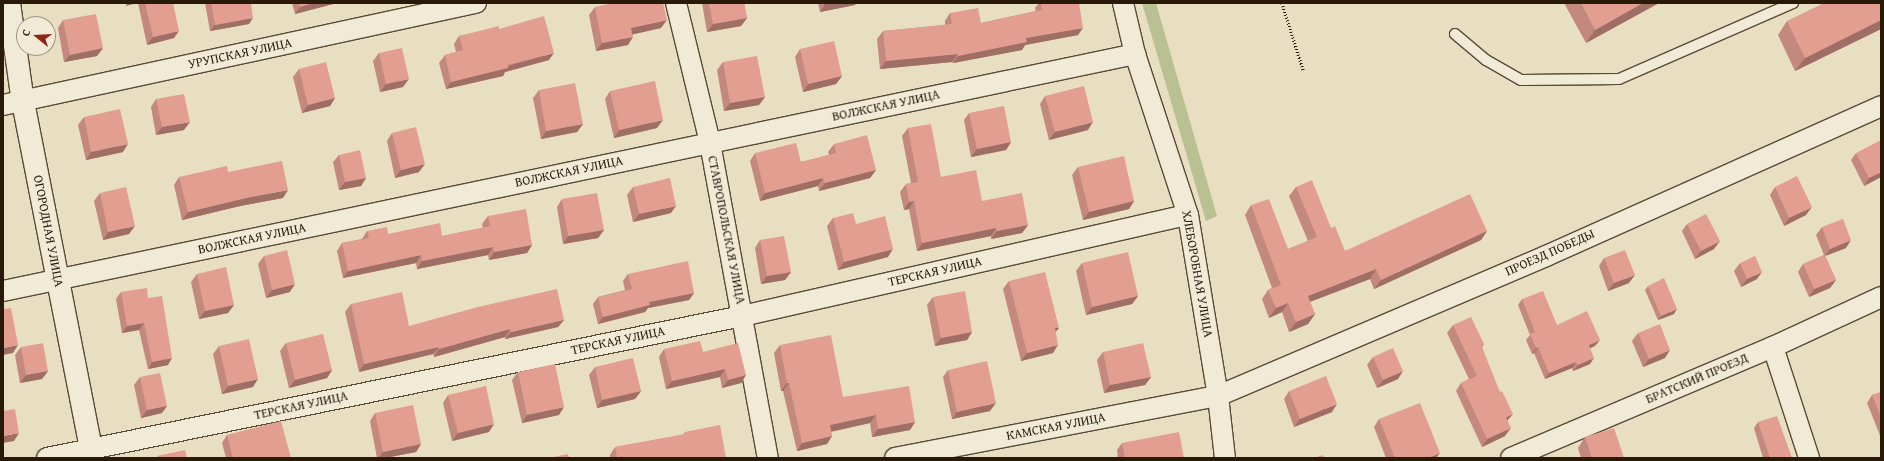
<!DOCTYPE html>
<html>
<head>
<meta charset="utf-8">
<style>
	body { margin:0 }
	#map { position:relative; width:1884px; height:461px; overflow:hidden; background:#e8dec1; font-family:"Gentium Book Plus",serif }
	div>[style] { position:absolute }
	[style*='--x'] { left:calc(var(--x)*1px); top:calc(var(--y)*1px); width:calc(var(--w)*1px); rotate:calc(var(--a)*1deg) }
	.green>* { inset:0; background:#b9c091 }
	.path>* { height:2.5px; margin-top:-1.25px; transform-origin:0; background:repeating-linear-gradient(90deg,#291909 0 1px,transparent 0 3px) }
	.roads { filter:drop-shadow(1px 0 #594a37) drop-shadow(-1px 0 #594a37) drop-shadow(0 1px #594a37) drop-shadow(0 -1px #594a37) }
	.service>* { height:10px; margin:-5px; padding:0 5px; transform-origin:5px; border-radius:5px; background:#f0ead7 }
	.minor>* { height:20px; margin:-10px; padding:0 10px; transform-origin:10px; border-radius:10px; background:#f0ead7 }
	.tertiary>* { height:22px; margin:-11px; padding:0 11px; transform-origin:11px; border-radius:11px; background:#f0ead7 }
	.wall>* { inset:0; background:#c3887e }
	.shaded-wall>* { inset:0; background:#9f6f66 }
	.building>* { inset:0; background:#e39e92 }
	span { translate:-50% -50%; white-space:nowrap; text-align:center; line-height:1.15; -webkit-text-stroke:3px #f0ead7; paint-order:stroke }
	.street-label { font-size:13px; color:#291909 }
	.frame { position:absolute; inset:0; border:4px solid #291909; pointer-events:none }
	.north { position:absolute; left:16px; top:16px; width:40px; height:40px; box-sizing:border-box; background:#f0ead7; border:1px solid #a09685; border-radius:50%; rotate:288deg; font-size:11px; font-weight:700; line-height:16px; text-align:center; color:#291909 }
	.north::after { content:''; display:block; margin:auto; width:14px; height:18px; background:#8f2418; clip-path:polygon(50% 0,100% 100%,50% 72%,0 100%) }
</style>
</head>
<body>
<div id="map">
	<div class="green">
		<div style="clip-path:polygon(1142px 3px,1156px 3px,1217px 216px,1206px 221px)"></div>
	</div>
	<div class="path">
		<div style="--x:1282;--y:3;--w:72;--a:72.3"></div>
	</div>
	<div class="roads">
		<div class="service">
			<div style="--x:1455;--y:34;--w:40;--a:40"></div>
			<div style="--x:1486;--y:60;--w:40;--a:29.7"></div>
			<div style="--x:1521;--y:80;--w:98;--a:-0.6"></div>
			<div style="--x:1619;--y:79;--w:190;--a:-23.6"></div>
		</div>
		<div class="minor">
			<div style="--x:676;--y:3;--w:144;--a:76.3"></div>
			<div style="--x:710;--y:143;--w:320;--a:79.6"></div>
			<div style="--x:1123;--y:3;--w:52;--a:76.8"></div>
			<div style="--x:1135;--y:54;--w:169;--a:71.8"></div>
			<div style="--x:1188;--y:215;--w:183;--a:80.6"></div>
			<div style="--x:1218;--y:396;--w:62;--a:83.6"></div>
			<div style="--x:3;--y:105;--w:484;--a:-12.2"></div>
			<div style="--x:3;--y:291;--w:1157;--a:-11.82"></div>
			<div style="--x:1773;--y:347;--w:117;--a:72"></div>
			<div style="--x:47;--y:458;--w:709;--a:-11.55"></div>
			<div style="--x:742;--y:316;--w:457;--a:-12.8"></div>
			<div style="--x:895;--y:458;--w:329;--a:-10.9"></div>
			<div style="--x:1218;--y:396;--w:357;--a:-23.1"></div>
			<div style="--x:1546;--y:256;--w:367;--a:-24.1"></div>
			<div style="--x:1511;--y:458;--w:285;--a:-23"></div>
			<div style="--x:1773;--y:347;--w:119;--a:-24.8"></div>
		</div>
		<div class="tertiary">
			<div style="--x:9;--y:3;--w:100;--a:82"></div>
			<div style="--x:23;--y:102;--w:363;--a:78.9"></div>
		</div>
	</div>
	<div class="wall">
		<div style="clip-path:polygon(138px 3px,173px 3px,174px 38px,147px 45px)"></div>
		<div style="clip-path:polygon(205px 3px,251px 3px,249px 24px,210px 31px)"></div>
		<div style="clip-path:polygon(292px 3px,337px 3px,295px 14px)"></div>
		<div style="clip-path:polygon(702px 3px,744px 3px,747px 18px,741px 26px,707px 32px)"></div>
		<div style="clip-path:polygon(818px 3px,856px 3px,855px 5px,820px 12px)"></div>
		<div style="clip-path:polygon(1039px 3px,1079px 3px,1078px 35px,1025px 45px,1022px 50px,953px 63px,952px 62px,880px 69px,877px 39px,883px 31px,945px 25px,945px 21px,950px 13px,981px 23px,1036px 11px,1035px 8px)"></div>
		<div style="clip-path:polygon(1564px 3px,1659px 3px,1586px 43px)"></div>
		<div style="clip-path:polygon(1881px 3px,1881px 29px,1795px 71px,1778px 35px,1787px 21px)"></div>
		<div style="clip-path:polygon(595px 7px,661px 28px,633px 34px,628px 45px,596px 51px,589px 15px)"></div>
		<div style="clip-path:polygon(63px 20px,103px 48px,97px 56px,64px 62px,58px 28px)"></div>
		<div style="clip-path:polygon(499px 29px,549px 60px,505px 72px,503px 76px,446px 89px,439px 63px,445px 55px,456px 52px,454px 44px,459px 36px)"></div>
		<div style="clip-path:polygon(800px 49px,842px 76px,836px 84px,803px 92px,795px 57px)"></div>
		<div style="clip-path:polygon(379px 53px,403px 87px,380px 92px,373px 61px)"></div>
		<div style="clip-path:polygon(723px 62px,765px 97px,759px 105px,724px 111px,717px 70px)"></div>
		<div style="clip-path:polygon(299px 69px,335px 98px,330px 106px,302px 113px,293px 77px)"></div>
		<div style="clip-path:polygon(539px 90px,583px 124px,577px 132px,541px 139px,533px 98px)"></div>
		<div style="clip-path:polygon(610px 91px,657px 128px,614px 138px,605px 99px)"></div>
		<div style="clip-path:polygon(1045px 96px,1088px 130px,1049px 140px,1040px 104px)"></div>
		<div style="clip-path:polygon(156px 99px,184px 130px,156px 135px,151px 107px)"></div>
		<div style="clip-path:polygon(969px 113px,1011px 142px,1006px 150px,971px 157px,964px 120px)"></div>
		<div style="clip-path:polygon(84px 117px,123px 152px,86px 160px,78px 125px)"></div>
		<div style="clip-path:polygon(908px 128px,941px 177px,982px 201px,1028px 225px,1022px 233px,991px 239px,991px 236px,917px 251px,909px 209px,904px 210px,900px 192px,906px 184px,911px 183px,902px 136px)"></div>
		<div style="clip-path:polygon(392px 133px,419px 172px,395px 178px,387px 141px)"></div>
		<div style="clip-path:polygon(834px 144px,876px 170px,870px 178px,819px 191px,818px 186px,760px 201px,750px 161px,755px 153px,801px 162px,829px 155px,828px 152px)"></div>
		<div style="clip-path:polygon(1856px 153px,1881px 177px,1864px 186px,1851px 160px)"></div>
		<div style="clip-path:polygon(339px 155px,366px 178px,361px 186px,339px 190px,333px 162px)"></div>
		<div style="clip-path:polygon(1078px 167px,1134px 201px,1129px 209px,1083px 220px,1072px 175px)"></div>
		<div style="clip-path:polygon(228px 172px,283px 198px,240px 206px,182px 220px,174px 185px,179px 177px)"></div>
		<div style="clip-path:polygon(633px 187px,671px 213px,633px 222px,627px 195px)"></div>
		<div style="clip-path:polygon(1296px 187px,1331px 228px,1345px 251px,1487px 231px,1481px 240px,1374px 289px,1370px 279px,1310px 302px,1315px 314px,1308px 324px,1289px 332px,1282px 312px,1269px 318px,1262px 299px,1268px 290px,1272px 288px,1245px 215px,1251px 205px,1288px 249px,1308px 241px,1289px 196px)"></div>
		<div style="clip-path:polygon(1775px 187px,1806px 215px,1784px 226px,1770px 195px)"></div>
		<div style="clip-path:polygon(100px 193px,129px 234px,103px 240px,94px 201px)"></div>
		<div style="clip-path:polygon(562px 199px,604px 230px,598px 238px,563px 244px,557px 207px)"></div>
		<div style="clip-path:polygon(488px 216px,532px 245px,527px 253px,489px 260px,488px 255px,417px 269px,416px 263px,343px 278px,337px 251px,342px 243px,362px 239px,367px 231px,388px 234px,442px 236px,483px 228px,482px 224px)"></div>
		<div style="clip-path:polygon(833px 218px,856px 224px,888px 257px,838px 270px,827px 226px)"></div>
		<div style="clip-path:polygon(1687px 224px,1714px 249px,1695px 259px,1682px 231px)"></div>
		<div style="clip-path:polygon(1822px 227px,1846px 248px,1825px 256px,1836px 280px,1830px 288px,1809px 297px,1798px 272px,1803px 264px,1824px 255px,1816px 235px)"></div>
		<div style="clip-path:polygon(760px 240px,791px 272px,785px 280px,761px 284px,755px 248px)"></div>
		<div style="clip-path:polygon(264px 256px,290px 292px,266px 298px,258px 264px)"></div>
		<div style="clip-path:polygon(1604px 258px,1629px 283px,1608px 291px,1599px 266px)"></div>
		<div style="clip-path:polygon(1082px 263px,1138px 296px,1132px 304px,1086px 315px,1076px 271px)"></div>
		<div style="clip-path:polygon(1740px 263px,1757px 279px,1741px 287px,1734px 271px)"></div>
		<div style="clip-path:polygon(197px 274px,234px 305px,228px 313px,199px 319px,191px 282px)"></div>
		<div style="clip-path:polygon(628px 274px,694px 293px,689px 300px,648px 308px,645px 312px,598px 324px,593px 304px,598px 297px,625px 290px,623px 281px)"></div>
		<div style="clip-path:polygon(1009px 281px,1059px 328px,1055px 332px,1053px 353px,1021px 361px,1003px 289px)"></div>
		<div style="clip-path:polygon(1648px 286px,1674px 314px,1658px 320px,1645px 290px)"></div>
		<div style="clip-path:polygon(121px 292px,148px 298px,168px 365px,148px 369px,139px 330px,122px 333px,116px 299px)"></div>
		<div style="clip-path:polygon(933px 297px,972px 332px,967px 340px,935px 346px,927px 305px)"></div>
		<div style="clip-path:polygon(1522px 299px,1557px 325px,1595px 346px,1590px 348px,1590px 364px,1573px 371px,1572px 368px,1545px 379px,1534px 353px,1532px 354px,1526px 340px,1530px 335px,1518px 305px)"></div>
		<div style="clip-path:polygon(351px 304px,409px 326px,564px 320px,558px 327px,505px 339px,505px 337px,434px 357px,433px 354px,359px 372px,345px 312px)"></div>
		<div style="clip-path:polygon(1453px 325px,1484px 344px,1482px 347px,1508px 421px,1505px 436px,1482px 447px,1456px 391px,1461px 383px,1469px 379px,1447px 333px)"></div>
		<div style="clip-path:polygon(1638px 333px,1665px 358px,1643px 367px,1632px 341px)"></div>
		<div style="clip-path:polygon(286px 343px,332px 370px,327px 378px,289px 388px,280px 351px)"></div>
		<div style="clip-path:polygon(780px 345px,843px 397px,915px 422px,910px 430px,872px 437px,870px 423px,831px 432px,832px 436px,827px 444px,797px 451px,783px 391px,781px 391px,774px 353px)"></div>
		<div style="clip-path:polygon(219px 346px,253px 387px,222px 394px,213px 354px)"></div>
		<div style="clip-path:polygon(21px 347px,48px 371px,42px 379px,20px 383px,15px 355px)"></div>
		<div style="clip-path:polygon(664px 349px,746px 375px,741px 383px,722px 388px,720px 377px,666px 389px,659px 357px)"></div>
		<div style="clip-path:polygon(1103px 352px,1151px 377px,1145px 385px,1104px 393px,1097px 360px)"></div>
		<div style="clip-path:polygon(1373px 357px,1398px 379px,1377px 388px,1367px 365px)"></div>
		<div style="clip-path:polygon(595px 367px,641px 391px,635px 399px,597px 408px,589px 375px)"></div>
		<div style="clip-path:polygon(948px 370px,990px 411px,952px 419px,943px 377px)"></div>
		<div style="clip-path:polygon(518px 372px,559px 415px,522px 423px,512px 380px)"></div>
		<div style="clip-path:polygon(140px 377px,167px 406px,162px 413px,141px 418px,134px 385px)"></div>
		<div style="clip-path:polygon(1289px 391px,1332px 412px,1294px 427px,1284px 399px)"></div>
		<div style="clip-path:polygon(1881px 392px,1881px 438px,1867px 403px,1872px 395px)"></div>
		<div style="clip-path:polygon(448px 395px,489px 432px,452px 441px,443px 403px)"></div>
		<div style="clip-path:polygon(375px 413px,421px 444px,416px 452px,385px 458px,377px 458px,370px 421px)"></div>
		<div style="clip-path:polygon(1379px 419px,1436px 458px,1386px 458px,1374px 427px)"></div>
		<div style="clip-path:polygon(1758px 422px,1792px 458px,1763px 458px,1754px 428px)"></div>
		<div style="clip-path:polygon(685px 432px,726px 458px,610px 458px,610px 455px,615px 447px,683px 435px)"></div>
		<div style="clip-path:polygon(227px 435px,291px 458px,226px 458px,222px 443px)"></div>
		<div style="clip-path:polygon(1585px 437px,1624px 458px,1581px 458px,1578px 448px)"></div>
		<div style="clip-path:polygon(1122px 443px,1184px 458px,1118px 458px,1117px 450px)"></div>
	</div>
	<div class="shaded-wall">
		<div style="clip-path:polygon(127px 3px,137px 3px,126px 6px)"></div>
		<div style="clip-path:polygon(313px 3px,337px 3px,295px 14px,300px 7px)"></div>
		<div style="clip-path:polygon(832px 3px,856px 3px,855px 5px,820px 12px,825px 4px)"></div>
		<div style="clip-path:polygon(1643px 3px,1659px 3px,1586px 43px,1595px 30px)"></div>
		<div style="clip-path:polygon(253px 18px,249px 24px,210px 31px,215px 25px)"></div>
		<div style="clip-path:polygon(747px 18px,741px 26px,707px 32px,713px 24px)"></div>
		<div style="clip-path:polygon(667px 20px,661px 28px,626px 36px,631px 28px)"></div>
		<div style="clip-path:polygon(1881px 20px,1881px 29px,1795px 71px,1805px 58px)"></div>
		<div style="clip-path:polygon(1083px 28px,1078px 35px,1025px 45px,1022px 50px,953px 63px,958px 56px,1026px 38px)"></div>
		<div style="clip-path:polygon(179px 31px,174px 38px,147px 45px,153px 37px)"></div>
		<div style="clip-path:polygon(633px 37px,628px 45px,596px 51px,602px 43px)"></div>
		<div style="clip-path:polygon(103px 48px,97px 56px,64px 62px,70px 55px)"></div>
		<div style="clip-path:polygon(554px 53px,549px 60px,505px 72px,503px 76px,446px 89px,451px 82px)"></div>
		<div style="clip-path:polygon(958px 54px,952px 62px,880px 69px,886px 61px)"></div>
		<div style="clip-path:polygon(842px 76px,836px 84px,803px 92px,808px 84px)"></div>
		<div style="clip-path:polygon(409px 79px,403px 87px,380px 92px,386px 84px)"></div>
		<div style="clip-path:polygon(765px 97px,759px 105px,724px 111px,730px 103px)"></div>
		<div style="clip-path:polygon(335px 98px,330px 106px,302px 113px,308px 105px)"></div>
		<div style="clip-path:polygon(663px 120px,657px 128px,614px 138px,619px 130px)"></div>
		<div style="clip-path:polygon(190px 122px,184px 130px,156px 135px,162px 127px)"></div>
		<div style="clip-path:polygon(1093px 122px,1088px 130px,1049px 140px,1055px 132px)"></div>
		<div style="clip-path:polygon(583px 124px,577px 132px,541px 139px,546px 131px)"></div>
		<div style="clip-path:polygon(1011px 142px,1006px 150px,971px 157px,977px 149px)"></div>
		<div style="clip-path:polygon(128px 144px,123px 152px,86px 160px,91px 152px)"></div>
		<div style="clip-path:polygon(425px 164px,419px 172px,395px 178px,401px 170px)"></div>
		<div style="clip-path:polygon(876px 170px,870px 178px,819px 191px,825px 183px)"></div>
		<div style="clip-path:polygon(1881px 172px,1881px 177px,1864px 186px,1869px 178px)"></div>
		<div style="clip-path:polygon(366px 178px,361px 186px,339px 190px,345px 182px)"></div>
		<div style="clip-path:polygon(823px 178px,818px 186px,760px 201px,765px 193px)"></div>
		<div style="clip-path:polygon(288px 190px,283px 198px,240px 206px,182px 220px,188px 212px,246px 198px)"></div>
		<div style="clip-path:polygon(914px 201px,909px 209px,904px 210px,909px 202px)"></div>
		<div style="clip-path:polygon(1134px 201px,1129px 209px,1083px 220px,1089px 212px)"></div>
		<div style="clip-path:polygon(676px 206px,671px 213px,633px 222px,639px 214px)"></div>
		<div style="clip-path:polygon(1812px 207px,1806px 215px,1784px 226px,1789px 218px)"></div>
		<div style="clip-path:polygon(1028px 225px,1022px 233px,991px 239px,997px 231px)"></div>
		<div style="clip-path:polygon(135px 226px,129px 234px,103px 240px,108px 232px)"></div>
		<div style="clip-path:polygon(996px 228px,991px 236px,917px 251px,922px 243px)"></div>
		<div style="clip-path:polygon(604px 230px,598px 238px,563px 244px,568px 236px)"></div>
		<div style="clip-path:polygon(1487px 231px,1481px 240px,1374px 289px,1381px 280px)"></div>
		<div style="clip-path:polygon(1851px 240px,1846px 248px,1825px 256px,1830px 249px)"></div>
		<div style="clip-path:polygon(1720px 241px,1714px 249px,1695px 259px,1701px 251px)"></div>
		<div style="clip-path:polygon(532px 245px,527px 253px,489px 260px,494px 252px)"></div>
		<div style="clip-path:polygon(493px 247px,488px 255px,417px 269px,422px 261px)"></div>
		<div style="clip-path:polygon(893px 249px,888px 257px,838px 270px,844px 262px)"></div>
		<div style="clip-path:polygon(421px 255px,416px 263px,343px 278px,348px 271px)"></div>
		<div style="clip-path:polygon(1376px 269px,1370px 279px,1301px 305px,1308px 296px)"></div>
		<div style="clip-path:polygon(791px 272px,785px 280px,761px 284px,767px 276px)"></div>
		<div style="clip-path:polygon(1762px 272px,1757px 279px,1741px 287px,1747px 279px)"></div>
		<div style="clip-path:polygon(1635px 275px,1629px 283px,1608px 291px,1614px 283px)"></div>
		<div style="clip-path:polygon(1836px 280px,1830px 288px,1809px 297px,1814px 289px)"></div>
		<div style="clip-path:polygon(295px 284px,290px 292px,266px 298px,272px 290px)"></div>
		<div style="clip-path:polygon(694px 293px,689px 300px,648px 308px,645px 312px,598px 324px,603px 317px,649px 302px)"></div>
		<div style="clip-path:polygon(1138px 296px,1132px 304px,1086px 315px,1092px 307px)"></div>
		<div style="clip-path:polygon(1288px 303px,1282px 312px,1269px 318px,1276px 308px)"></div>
		<div style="clip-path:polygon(234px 305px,228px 313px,199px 319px,205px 311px)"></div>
		<div style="clip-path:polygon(1677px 309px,1674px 314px,1658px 320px,1661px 316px)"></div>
		<div style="clip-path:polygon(1315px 314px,1308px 324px,1289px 332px,1296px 322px)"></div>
		<div style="clip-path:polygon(564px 320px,558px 327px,505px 339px,511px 332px)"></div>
		<div style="clip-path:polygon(144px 323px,139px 330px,122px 333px,127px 326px)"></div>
		<div style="clip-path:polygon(1055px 328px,1059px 328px,1053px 335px)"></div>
		<div style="clip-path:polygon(510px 329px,505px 337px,434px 357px,439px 349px)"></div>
		<div style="clip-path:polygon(972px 332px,967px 340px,935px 346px,941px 338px)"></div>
		<div style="clip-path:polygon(1600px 340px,1595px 346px,1584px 351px,1589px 345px)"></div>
		<div style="clip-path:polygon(18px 345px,13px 353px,3px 355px,3px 348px)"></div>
		<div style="clip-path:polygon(1058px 345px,1053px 353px,1021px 361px,1027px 353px)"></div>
		<div style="clip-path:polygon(439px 347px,433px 354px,359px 372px,364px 364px)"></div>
		<div style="clip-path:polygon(1538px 347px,1534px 353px,1532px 354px,1536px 348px)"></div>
		<div style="clip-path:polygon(1670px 350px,1665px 358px,1643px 367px,1649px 359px)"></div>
		<div style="clip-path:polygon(172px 358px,168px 365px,148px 369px,152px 362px)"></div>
		<div style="clip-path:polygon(1594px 358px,1590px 364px,1573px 371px,1578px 365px)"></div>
		<div style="clip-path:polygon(1576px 362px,1572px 368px,1545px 379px,1549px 373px)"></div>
		<div style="clip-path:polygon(725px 369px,720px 377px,666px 389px,672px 381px)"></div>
		<div style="clip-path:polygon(332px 370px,327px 378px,289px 388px,295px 380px)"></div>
		<div style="clip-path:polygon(48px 371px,42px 379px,20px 383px,26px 375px)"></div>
		<div style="clip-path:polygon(1403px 371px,1398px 379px,1377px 388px,1383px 380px)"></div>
		<div style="clip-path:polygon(746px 375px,741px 383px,722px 388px,728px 380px)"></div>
		<div style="clip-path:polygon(1151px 377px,1145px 385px,1104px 393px,1110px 385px)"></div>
		<div style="clip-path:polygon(258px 379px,253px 387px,222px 394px,228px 386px)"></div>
		<div style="clip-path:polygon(787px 383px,789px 383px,783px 391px,781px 391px)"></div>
		<div style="clip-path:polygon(641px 391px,635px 399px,597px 408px,602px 400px)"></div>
		<div style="clip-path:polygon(996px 403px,990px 411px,952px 419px,957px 412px)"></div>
		<div style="clip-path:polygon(1337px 404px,1332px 412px,1294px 427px,1300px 419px)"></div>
		<div style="clip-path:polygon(167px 406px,162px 413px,141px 418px,147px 410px)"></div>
		<div style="clip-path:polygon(564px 407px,559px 415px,522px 423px,527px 415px)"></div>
		<div style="clip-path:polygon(1513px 414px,1507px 421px,1506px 417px)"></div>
		<div style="clip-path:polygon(876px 415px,870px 423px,824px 433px,830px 425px)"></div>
		<div style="clip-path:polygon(915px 422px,910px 430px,872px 437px,878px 429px)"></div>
		<div style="clip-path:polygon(494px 424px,489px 432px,452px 441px,458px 433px)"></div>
		<div style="clip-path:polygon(1511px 428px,1505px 436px,1482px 447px,1487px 439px)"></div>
		<div style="clip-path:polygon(19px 433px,14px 441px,3px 443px,3px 436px)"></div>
		<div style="clip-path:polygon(832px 436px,827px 444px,797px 451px,802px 443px)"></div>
		<div style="clip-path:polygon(421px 444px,416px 452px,385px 458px,379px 458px,383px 452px)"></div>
		<div style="clip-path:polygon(1440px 453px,1436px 458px,1428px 458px)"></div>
	</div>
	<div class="building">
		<div style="clip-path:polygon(145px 3px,173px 3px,179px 31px,153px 37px)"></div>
		<div style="clip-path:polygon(211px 3px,251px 3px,253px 18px,215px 25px)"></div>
		<div style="clip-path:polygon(299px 3px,313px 3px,300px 7px)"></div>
		<div style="clip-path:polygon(613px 3px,663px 3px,667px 20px,631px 28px,633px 37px,602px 43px,595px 7px)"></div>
		<div style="clip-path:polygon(709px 3px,744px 3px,747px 18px,713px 24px)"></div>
		<div style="clip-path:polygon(825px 3px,832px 3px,825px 4px)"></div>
		<div style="clip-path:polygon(1041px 3px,1079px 3px,1083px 28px,1026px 38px,1027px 42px,958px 56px,958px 54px,886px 61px,883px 31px,952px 24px,950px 13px,978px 8px,981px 23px,1042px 10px)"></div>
		<div style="clip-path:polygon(1581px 3px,1643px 3px,1595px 30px)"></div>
		<div style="clip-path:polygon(1824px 3px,1881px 3px,1881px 20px,1805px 58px,1787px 21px)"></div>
		<div style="clip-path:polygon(96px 14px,103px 48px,70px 55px,63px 20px)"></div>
		<div style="clip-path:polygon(544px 16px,554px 53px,508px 65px,508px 68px,451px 82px,445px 55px,463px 50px,459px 36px,499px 26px,499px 29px)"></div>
		<div style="clip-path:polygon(834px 41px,842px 76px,808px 84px,800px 49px)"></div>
		<div style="clip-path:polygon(3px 47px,5px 59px,3px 59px)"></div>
		<div style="clip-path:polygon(402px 48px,409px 79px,386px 84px,379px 53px)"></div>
		<div style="clip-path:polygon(757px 56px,765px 97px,730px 103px,723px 62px)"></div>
		<div style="clip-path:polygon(326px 62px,335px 98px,308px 105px,299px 69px)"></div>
		<div style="clip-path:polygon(655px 81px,663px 120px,619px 130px,610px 91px)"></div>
		<div style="clip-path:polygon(575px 83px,583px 124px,546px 131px,539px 90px)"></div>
		<div style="clip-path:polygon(1084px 86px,1093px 122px,1055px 132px,1045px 96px)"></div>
		<div style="clip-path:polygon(184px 94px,190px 122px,162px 127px,156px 99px)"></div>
		<div style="clip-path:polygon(1004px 106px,1011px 142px,977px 149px,969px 113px)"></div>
		<div style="clip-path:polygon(120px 109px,128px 144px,91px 152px,84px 117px)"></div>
		<div style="clip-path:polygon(931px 124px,941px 177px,976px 170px,982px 201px,1022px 193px,1028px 225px,997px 231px,996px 228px,922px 243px,914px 201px,909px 202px,906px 184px,918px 182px,908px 128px)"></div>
		<div style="clip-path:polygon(416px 127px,425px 164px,401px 170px,392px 133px)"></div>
		<div style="clip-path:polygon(867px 135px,876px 170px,825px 183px,823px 178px,765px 193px,755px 153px,796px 143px,801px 162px,836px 153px,834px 144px)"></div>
		<div style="clip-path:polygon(1881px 140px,1881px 172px,1869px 178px,1856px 153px)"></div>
		<div style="clip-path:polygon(360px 150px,366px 178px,345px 182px,339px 155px)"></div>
		<div style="clip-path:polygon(1124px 156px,1134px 201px,1089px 212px,1078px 167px)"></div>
		<div style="clip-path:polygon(282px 161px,288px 190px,246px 198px,188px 212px,179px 177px,227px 166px,228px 172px)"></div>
		<div style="clip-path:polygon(1797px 176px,1812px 207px,1789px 218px,1775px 187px)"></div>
		<div style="clip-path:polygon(670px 178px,676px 206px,639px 214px,633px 187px)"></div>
		<div style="clip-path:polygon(1312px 180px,1331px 228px,1335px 226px,1345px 251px,1470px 194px,1487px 231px,1381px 280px,1376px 269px,1308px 296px,1315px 314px,1296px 322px,1288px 303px,1276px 308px,1268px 290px,1281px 285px,1251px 205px,1269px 199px,1288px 249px,1317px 237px,1296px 187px)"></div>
		<div style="clip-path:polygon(126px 187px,135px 226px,108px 232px,100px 193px)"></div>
		<div style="clip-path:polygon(597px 193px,604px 230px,568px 236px,562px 199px)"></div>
		<div style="clip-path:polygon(526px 209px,532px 245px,494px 252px,493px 247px,422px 261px,421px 255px,348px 271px,342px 243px,369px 238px,367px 231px,387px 227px,388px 234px,440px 223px,442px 236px,490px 226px,488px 216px)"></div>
		<div style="clip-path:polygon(853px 213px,856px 224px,885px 216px,893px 249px,844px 262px,833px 218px)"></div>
		<div style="clip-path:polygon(1706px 214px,1720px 241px,1701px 251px,1687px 224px)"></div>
		<div style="clip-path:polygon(1843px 219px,1851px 240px,1830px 249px,1822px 227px)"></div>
		<div style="clip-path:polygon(784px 236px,791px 272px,767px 276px,760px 240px)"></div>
		<div style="clip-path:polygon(287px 250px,295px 284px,272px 290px,264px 256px)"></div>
		<div style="clip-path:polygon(1625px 250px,1635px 275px,1614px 283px,1604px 258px)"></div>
		<div style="clip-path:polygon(1128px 252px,1138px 296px,1092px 307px,1082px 263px)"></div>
		<div style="clip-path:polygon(1825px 255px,1836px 280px,1814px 289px,1803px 264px)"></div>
		<div style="clip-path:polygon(1755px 256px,1762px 272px,1747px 279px,1740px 263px)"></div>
		<div style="clip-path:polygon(688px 261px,694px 293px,649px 302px,650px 305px,603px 317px,598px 297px,632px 289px,628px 274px)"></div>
		<div style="clip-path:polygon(226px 267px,234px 305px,205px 311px,197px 274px)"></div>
		<div style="clip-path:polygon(1045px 272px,1059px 328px,1055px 328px,1058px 345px,1027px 353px,1009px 281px)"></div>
		<div style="clip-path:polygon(1664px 278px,1677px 309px,1661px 316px,1648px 286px)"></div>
		<div style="clip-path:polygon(147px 288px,148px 298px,162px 296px,172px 358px,152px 362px,144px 323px,127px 326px,121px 292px)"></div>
		<div style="clip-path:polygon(557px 289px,564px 320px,511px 332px,510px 329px,439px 349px,439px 347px,364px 364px,351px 304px,402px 292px,409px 326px,478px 307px)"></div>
		<div style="clip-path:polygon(965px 291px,972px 332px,941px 338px,933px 297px)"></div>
		<div style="clip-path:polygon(1543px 291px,1557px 325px,1587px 311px,1600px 340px,1589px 345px,1594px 358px,1578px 365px,1576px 362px,1549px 373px,1538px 347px,1536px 348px,1530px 334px,1535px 332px,1522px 299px)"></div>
		<div style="clip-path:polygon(11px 308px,18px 345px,3px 348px,3px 309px)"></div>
		<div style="clip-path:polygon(1471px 317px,1484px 344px,1481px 345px,1500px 392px,1502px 391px,1513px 414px,1506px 417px,1511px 428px,1487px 439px,1461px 383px,1477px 376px,1453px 325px)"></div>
		<div style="clip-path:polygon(1660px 324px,1670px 350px,1649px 359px,1638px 333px)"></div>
		<div style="clip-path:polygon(323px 334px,332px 370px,295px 380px,286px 343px)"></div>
		<div style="clip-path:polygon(831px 335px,843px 397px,909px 386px,915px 422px,878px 429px,876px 415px,830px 425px,832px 436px,802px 443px,789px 383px,787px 383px,780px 345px)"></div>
		<div style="clip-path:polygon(249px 339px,258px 379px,228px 386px,219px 346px)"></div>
		<div style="clip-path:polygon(700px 341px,703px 352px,738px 343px,746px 375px,728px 380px,725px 369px,672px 381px,664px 349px)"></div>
		<div style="clip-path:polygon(43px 343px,48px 371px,26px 375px,21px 347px)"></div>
		<div style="clip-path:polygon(1143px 343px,1151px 377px,1110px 385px,1103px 352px)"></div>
		<div style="clip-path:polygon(1393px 348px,1403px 371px,1383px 380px,1373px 357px)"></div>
		<div style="clip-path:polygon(633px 358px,641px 391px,602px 400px,595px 367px)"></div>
		<div style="clip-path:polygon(987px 361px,996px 403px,957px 412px,948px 370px)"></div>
		<div style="clip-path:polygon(555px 364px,564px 407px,527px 415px,518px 372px)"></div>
		<div style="clip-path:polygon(160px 373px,167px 406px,147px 410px,140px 377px)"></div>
		<div style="clip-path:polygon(1326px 376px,1337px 404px,1300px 419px,1289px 391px)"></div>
		<div style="clip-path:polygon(486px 386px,494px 424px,458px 433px,448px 395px)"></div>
		<div style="clip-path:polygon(1881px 392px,1881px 417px,1872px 395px)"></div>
		<div style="clip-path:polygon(1420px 403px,1440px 453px,1428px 458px,1395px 458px,1379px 419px)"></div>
		<div style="clip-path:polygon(413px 405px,421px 444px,383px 452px,375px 413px)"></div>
		<div style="clip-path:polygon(15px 409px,19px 433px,3px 436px,3px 411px)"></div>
		<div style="clip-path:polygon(1777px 416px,1792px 458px,1770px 458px,1758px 422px)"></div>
		<div style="clip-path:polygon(281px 421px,291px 458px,233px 458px,227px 435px)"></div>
		<div style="clip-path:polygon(720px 425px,726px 458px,617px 458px,615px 447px,685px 434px,685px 432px)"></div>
		<div style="clip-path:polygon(1614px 428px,1624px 458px,1592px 458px,1585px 437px)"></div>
		<div style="clip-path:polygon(1179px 432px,1184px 458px,1125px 458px,1122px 443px)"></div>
		<div style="clip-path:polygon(185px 450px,187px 458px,158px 458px,157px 456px)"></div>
		<div style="clip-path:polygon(568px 454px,569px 458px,549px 458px)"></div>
		<div style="clip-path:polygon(1323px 455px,1324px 458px,1314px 458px)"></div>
	</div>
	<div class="street-label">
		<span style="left:240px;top:54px;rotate:-12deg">УРУПСКАЯ УЛИЦА</span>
		<span style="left:886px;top:106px;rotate:-12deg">ВОЛЖСКАЯ УЛИЦА</span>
		<span style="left:569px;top:172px;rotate:-12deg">ВОЛЖСКАЯ УЛИЦА</span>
		<span style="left:726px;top:230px;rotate:79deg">СТАВРОПОЛЬСКАЯ УЛИЦА</span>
		<span style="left:48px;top:231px;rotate:79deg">ОГОРОДНАЯ УЛИЦА</span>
		<span style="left:252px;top:239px;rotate:-12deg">ВОЛЖСКАЯ УЛИЦА</span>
		<span style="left:1550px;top:253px;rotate:-24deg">ПРОЕЗД ПОБЕДЫ</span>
		<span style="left:935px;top:272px;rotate:-13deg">ТЕРСКАЯ УЛИЦА</span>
		<span style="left:1197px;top:274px;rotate:80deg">ХЛЕБОРОБНАЯ УЛИЦА</span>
		<span style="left:618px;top:341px;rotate:-12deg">ТЕРСКАЯ УЛИЦА</span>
		<span style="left:1697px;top:379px;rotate:-23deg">БРАТСКИЙ ПРОЕЗД</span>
		<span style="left:301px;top:406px;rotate:-12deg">ТЕРСКАЯ УЛИЦА</span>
		<span style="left:1056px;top:427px;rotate:-11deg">КАМСКАЯ УЛИЦА</span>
	</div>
	<div class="frame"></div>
	<div class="north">С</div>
</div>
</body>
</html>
